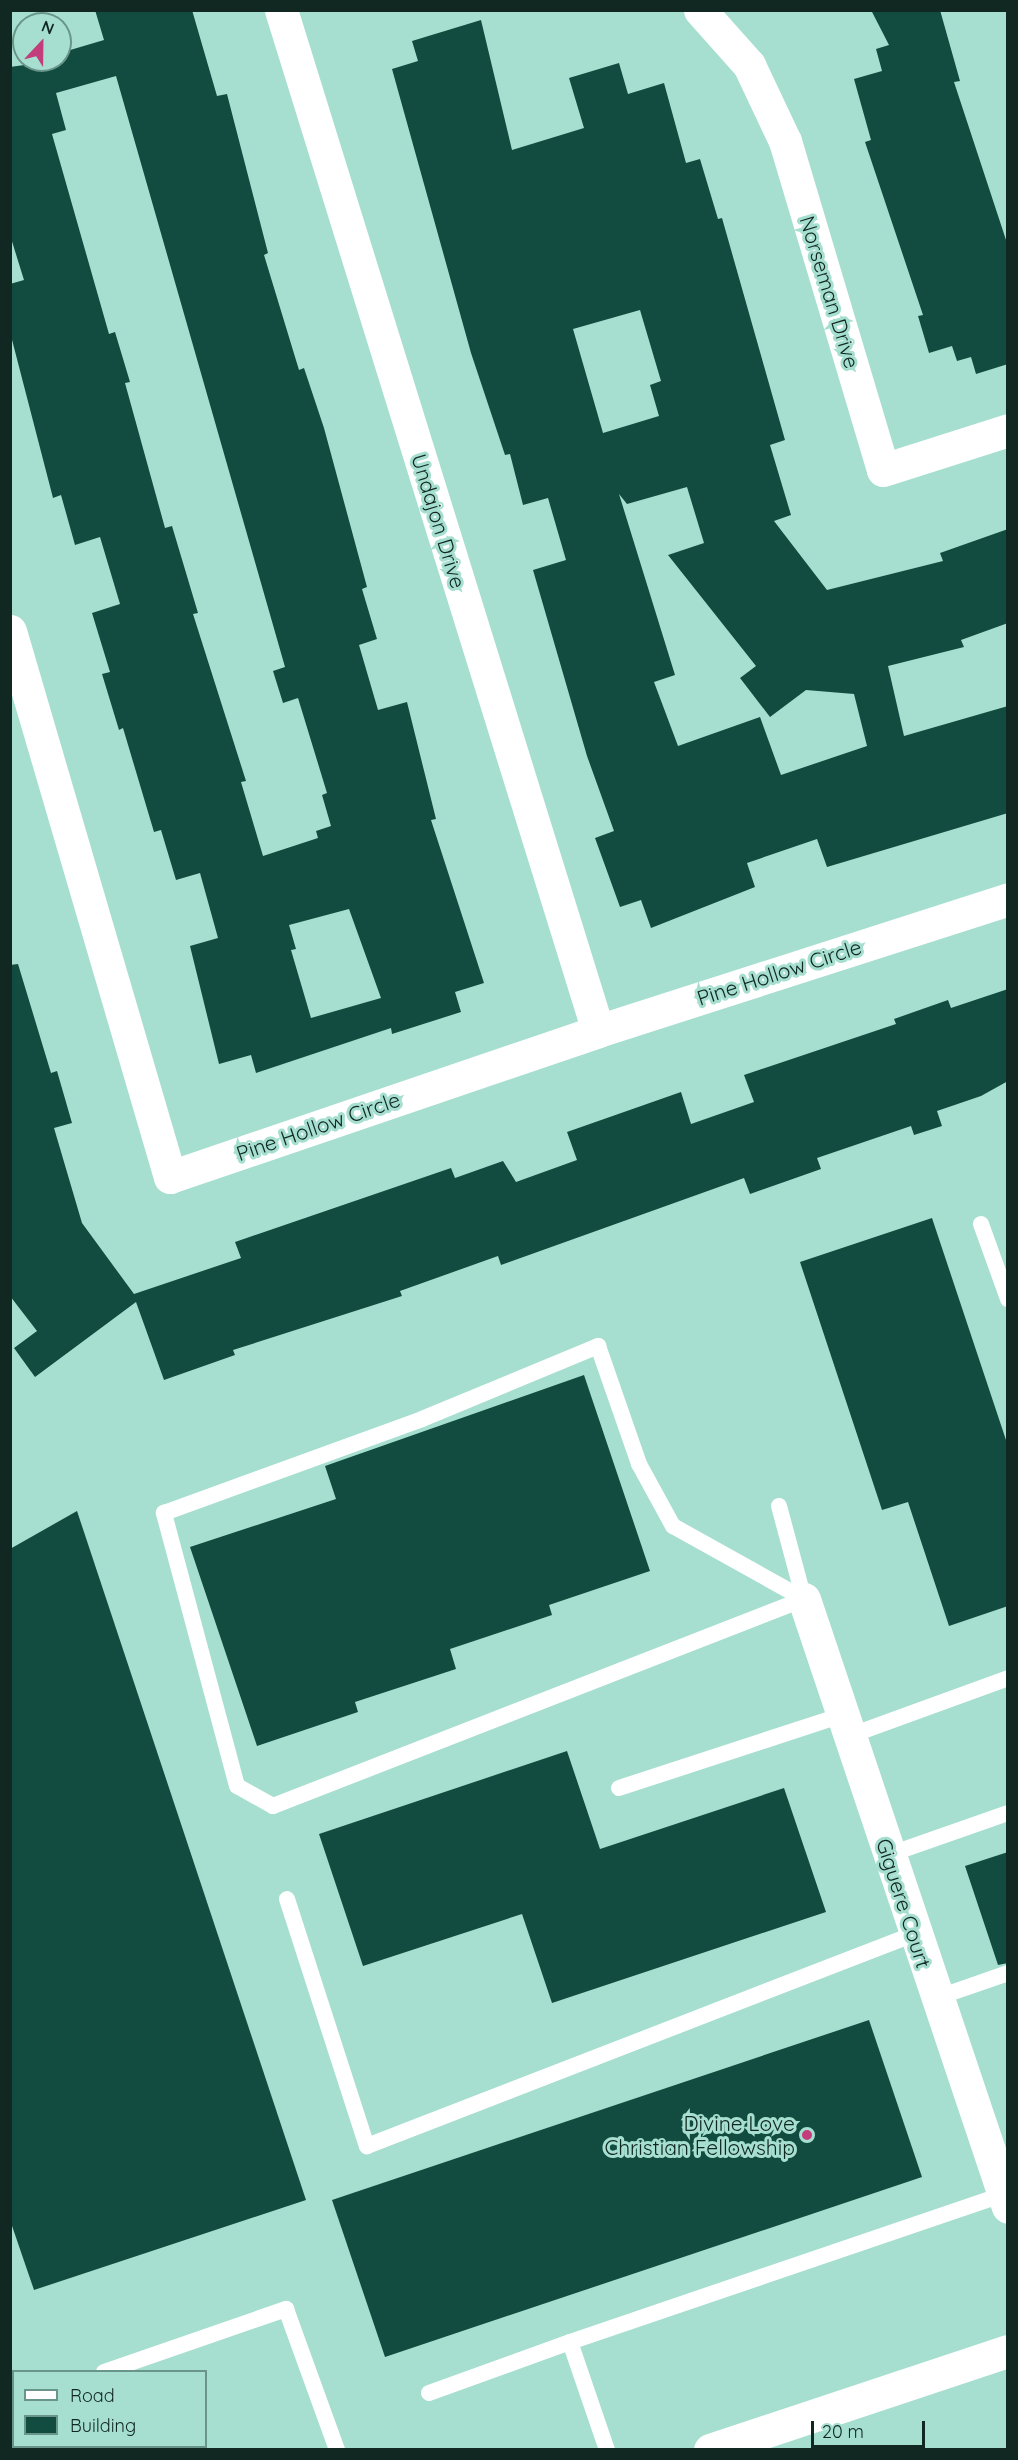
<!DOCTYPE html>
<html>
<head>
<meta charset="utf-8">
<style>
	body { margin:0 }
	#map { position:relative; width:1018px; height:2460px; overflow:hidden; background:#a6dfcf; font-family:Quicksand,sans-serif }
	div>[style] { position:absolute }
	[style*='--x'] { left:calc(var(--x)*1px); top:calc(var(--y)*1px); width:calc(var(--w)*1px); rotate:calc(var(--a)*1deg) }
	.building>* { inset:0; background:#124c40 }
	.lane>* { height:16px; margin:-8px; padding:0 8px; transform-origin:8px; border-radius:8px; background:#fff }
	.street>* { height:33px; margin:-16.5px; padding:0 16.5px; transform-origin:16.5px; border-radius:16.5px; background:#fff }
	.secondary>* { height:33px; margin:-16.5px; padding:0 16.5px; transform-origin:16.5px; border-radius:16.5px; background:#fff }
	.dots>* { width:16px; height:16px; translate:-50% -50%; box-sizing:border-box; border:3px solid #a6dfcf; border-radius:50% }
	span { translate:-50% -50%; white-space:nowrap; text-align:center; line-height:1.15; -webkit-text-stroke:6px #a6dfcf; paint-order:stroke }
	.street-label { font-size:21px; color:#102722 }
	.poi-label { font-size:21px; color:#102722 }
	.right { translate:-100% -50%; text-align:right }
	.frame { position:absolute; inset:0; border:12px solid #102722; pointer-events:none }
	.legend { position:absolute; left:12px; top:2370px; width:195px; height:78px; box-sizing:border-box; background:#a6dfcf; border:2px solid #6a958a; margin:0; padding:8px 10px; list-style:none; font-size:18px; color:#102722 }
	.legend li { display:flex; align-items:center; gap:12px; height:30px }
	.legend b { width:30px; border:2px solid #6a958a }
	.north { position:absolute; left:12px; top:12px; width:60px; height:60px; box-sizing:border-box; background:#a6dfcf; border:2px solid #6a958a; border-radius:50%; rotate:22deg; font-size:16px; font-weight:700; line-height:24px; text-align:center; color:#102722 }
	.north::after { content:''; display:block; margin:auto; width:21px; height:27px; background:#c33d7c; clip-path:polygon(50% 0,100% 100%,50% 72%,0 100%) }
	.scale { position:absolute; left:811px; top:2421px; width:114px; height:27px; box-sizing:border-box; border:3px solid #102722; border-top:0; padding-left:8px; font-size:18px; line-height:21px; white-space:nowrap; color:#102722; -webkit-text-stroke:4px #a6dfcf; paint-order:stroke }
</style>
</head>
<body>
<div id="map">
	<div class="building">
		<div style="clip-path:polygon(evenodd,95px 10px,192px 10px,217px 96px,227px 94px,268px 253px,264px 255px,299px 370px,304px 368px,324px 428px,367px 587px,362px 589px,377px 639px,359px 645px,378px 710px,407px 702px,436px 819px,431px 820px,484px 983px,455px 992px,461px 1012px,392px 1034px,391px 1028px,256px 1073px,251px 1055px,219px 1064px,190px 946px,218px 938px,200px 873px,176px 880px,161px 830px,154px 832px,123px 728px,119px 730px,102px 674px,110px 672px,92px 613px,120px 604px,100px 537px,75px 545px,61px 495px,53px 498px,10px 332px,10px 284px,24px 280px,10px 235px,10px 67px,60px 60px,60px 53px,104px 40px,95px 10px,116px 76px,285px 667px,273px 671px,283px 703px,298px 698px,327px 793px,322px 795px,331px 826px,316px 831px,318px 838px,263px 856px,241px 782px,246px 781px,193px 614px,198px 613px,172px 526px,165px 528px,125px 383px,130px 382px,115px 332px,109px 334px,52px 134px,66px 130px,56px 93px,116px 76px,95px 10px,349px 909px,381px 998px,311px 1018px,291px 950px,296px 949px,289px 925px,349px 909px)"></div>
		<div style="clip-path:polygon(871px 10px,940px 10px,960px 81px,954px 82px,1008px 246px,1008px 364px,976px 374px,971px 357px,957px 361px,952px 346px,929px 353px,918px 316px,923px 315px,865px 142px,871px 140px,854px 79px,882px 71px,876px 49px,889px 45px)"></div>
		<div style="clip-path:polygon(evenodd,481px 20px,512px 150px,584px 128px,569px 78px,619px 63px,628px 94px,664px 83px,686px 163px,700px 159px,718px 219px,722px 218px,785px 440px,770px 445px,791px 515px,774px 521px,827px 590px,943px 561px,940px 553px,1008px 529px,1008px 623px,961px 640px,964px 647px,888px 666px,904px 736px,1008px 706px,1008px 813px,827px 867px,817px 839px,747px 863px,755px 887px,651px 928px,641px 900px,620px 907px,595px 838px,614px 831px,587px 756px,533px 570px,566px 560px,548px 498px,523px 505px,510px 454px,505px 455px,471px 353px,392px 69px,418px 61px,412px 41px,481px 20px,640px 310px,661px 381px,650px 385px,659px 416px,603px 433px,573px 329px,640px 310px,481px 20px,687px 487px,704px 543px,668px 555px,756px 666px,740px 678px,770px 717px,806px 690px,854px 694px,867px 746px,781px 775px,760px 717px,678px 746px,654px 682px,675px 675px,619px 494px,627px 504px,687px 487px)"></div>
		<div style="clip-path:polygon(18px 964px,51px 1073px,57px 1071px,72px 1123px,54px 1128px,82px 1223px,134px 1294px,241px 1258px,235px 1242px,451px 1168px,455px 1178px,503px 1161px,516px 1182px,577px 1160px,567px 1132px,681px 1092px,691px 1124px,754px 1102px,744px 1075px,896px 1024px,894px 1019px,948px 1000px,951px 1008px,1008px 989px,1008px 1081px,981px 1096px,937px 1111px,942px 1126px,914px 1135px,911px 1126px,817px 1158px,821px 1169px,787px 1181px,750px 1194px,744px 1178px,501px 1265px,498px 1256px,400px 1291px,402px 1296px,233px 1350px,235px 1355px,164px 1380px,136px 1302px,35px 1377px,14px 1348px,37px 1331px,10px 1296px,10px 965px)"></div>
		<div style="clip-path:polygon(932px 1218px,1008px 1446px,1008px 1606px,949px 1626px,908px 1502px,882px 1510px,800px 1262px)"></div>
		<div style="clip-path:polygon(584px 1375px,650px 1571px,549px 1605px,552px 1615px,450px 1649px,456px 1669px,355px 1702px,358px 1712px,257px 1746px,190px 1547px,336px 1499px,325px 1466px)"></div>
		<div style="clip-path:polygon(77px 1511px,306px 2200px,34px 2290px,10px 2220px,10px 1549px)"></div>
		<div style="clip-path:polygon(567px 1751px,600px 1849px,784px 1788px,826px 1912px,552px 2003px,522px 1914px,363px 1966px,319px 1834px)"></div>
		<div style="clip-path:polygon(1008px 1852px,1008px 1963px,998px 1965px,965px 1866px)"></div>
		<div style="clip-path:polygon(869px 2020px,922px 2177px,385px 2357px,332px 2200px)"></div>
	</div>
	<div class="lane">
		<div style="--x:981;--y:1224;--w:80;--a:70.2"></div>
		<div style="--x:598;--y:1346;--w:125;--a:70.8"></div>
		<div style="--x:639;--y:1464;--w:71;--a:61.3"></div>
		<div style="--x:673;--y:1526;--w:150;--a:29.1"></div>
		<div style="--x:804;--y:1599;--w:570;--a:158.7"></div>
		<div style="--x:273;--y:1806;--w:41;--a:-150.9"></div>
		<div style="--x:237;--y:1786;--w:283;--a:-105"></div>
		<div style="--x:164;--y:1513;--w:275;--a:-20"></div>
		<div style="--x:422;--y:1419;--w:191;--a:-22.5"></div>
		<div style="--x:779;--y:1506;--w:96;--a:75"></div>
		<div style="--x:849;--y:1736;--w:169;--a:-20"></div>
		<div style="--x:619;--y:1788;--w:235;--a:-18.1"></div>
		<div style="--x:888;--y:1855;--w:127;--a:-19.3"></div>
		<div style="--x:287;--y:1899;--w:260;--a:72.1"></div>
		<div style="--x:367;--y:2146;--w:587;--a:-21.18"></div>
		<div style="--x:936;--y:1998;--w:76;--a:-19.1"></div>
		<div style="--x:104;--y:2372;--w:193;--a:-19.1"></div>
		<div style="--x:286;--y:2309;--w:150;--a:70.1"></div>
		<div style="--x:429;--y:2393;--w:150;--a:-19.9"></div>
		<div style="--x:10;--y:2404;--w:4;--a:-14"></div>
		<div style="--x:607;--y:2450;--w:114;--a:-108.9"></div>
		<div style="--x:570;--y:2342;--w:463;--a:-18.8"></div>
	</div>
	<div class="street">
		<div style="--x:281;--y:10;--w:1069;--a:72.75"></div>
		<div style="--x:700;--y:10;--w:74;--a:48.3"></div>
		<div style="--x:749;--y:65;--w:84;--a:64.7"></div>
		<div style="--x:785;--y:141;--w:343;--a:73.4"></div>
		<div style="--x:883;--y:470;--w:131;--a:-17.7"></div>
		<div style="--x:10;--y:631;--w:569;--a:73.67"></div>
		<div style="--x:170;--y:1177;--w:452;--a:-18.8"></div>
		<div style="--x:598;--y:1031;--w:431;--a:-17.8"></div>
		<div style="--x:804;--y:1599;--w:641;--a:71.45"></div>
	</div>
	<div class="secondary">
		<div style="--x:710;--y:2450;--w:314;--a:-18.4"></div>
	</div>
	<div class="dots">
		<div style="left:807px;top:2135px;background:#c33d7c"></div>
	</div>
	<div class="street-label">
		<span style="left:830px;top:292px;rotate:73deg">Norseman Drive</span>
		<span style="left:439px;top:521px;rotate:73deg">Undajon Drive</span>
		<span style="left:779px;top:972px;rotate:-18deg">Pine Hollow Circle</span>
		<span style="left:318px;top:1126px;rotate:-19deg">Pine Hollow Circle</span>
		<span style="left:904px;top:1903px;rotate:72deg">Giguere Court</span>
	</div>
	<div class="poi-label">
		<span class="right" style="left:795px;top:2135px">Divine Love<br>Christian Fellowship</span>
	</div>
	<div class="frame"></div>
	<ul class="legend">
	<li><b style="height:8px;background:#fff"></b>Road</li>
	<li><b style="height:16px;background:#124c40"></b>Building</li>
	</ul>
	<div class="north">N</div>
	<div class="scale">20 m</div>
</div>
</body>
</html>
